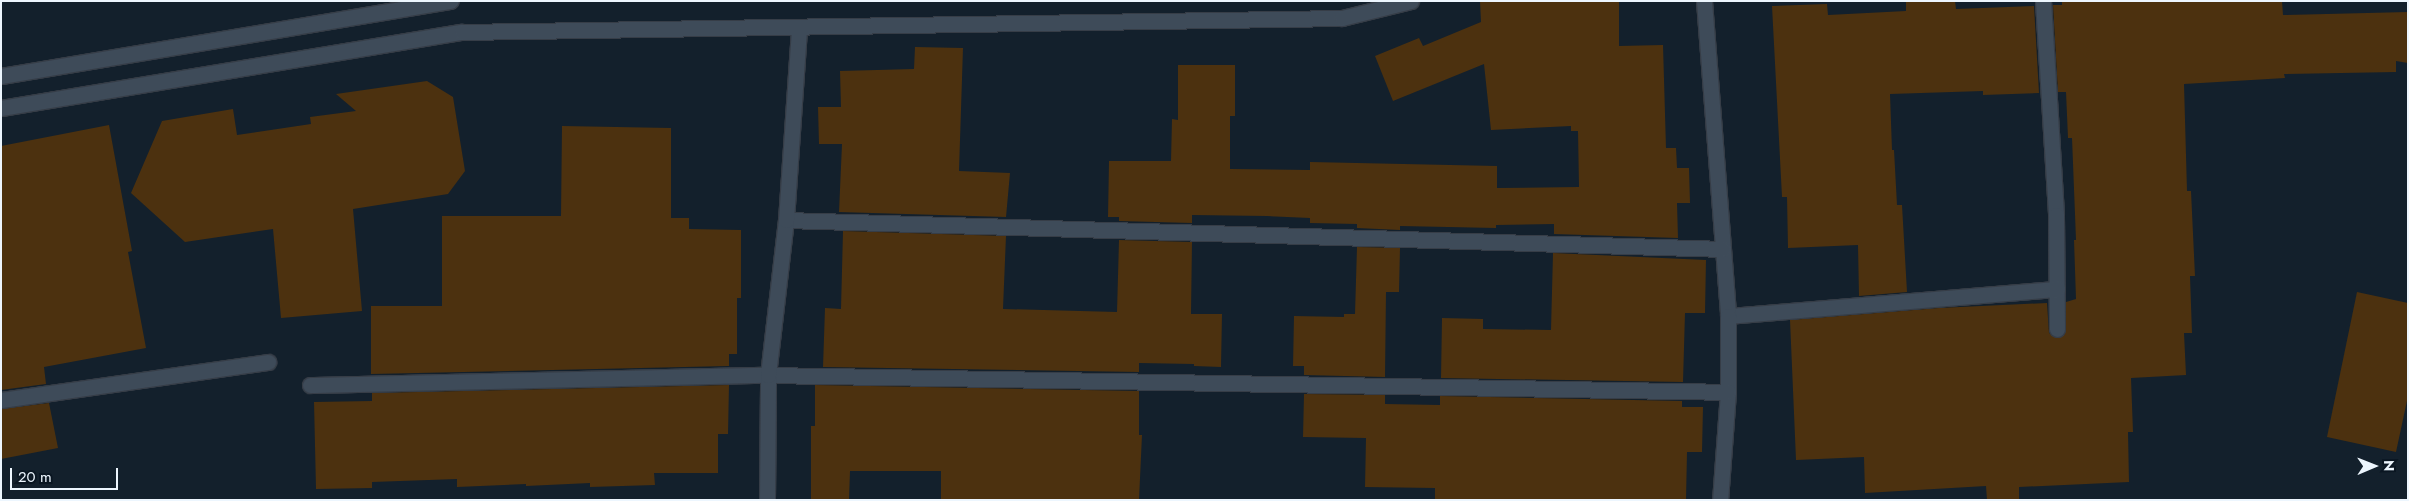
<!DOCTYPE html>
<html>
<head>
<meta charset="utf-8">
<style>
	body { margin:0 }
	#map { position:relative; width:2409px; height:501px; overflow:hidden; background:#13202c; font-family:Jost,sans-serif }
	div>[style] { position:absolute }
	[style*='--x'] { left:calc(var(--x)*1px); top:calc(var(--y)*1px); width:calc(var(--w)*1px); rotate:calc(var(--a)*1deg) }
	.building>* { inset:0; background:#4c310f }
	.roads { filter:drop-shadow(1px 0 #363d47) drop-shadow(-1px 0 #363d47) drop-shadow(0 1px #363d47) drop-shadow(0 -1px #363d47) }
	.service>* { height:15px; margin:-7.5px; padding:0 7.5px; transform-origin:7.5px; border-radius:7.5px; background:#3e4b59 }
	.minor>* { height:15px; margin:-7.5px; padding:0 7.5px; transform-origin:7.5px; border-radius:7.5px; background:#3e4b59 }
	.tertiary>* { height:15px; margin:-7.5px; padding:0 7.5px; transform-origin:7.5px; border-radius:7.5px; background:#3e4b59 }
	span { translate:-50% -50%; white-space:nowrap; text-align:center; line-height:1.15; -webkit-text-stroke:4px #0a1622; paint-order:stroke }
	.frame { position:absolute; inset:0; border:2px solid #edf6fe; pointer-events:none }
	.north { position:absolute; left:2349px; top:441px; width:50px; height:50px; -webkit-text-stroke:4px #0a1622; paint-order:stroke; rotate:89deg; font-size:14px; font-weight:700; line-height:20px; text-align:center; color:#edf6fe }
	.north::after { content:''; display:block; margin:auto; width:18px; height:22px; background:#edf6fe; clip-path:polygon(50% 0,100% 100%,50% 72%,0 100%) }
	.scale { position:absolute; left:10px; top:468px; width:108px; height:22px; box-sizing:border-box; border:2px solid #edf6fe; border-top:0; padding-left:6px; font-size:15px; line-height:18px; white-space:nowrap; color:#edf6fe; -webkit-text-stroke:4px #0a1622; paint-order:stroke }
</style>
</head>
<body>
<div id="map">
	<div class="building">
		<div style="clip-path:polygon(1480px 1px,1619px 1px,1619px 46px,1663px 45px,1666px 148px,1676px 148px,1677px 168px,1689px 168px,1690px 203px,1677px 203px,1678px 238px,1554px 234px,1554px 224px,1496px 225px,1496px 228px,1400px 226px,1400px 230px,1357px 228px,1357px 224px,1310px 223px,1310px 218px,1267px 216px,1192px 215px,1192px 223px,1119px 221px,1119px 217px,1108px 217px,1109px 161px,1171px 161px,1172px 119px,1178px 120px,1178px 65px,1235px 65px,1235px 116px,1230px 116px,1230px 169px,1310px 170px,1310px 162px,1497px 166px,1497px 188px,1579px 187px,1578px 131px,1571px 131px,1571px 126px,1491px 130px,1484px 64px,1393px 101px,1375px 56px,1419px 38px,1423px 46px,1481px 22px)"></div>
		<div style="clip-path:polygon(1906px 1px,1955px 1px,1956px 9px,2034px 6px,2039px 93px,1983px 95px,1983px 91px,1890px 94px,1892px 150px,1894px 150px,1897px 205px,1902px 205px,1907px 292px,1859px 296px,1858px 245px,1788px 248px,1787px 197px,1782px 197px,1772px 6px,1827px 4px,1828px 15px,1906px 11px)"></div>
		<div style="clip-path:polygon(2062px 1px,2282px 1px,2283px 15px,2408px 12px,2408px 63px,2396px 61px,2396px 72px,2284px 74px,2285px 78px,2184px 84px,2187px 191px,2191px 191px,2195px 276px,2190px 276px,2192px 333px,2184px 333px,2186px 375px,2131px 378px,2133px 432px,2128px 432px,2129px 482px,2019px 487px,2019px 500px,1987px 500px,1986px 486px,1865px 493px,1864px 457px,1796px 460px,1790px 320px,1939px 308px,2047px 303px,2049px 333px,2057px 338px,2065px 334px,2066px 302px,2076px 299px,2074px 240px,2076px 240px,2072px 138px,2068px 138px,2066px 92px,2058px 92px,2053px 5px,2062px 5px)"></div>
		<div style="clip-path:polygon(915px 47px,963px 48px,959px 171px,1010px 173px,1006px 217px,839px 212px,842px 144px,819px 144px,818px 107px,841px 107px,840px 71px,914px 69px)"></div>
		<div style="clip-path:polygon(427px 81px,453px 97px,465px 171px,448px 194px,353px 209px,362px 311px,281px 318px,273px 229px,185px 242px,131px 193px,162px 121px,233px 109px,237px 135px,311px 124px,310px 117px,356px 111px,336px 94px)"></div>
		<div style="clip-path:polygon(109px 125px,132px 251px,128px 252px,146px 348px,44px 367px,46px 384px,1px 390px,1px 146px)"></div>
		<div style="clip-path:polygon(562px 126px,671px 128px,671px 218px,689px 218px,689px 229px,741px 230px,741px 298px,737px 298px,737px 354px,729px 354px,729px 366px,371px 374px,371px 306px,442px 306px,442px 216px,561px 216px)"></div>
		<div style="clip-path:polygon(843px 231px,1006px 236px,1003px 309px,1117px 312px,1119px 240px,1192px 242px,1191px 314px,1222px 314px,1221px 367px,1194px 366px,1194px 364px,1139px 363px,1139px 372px,823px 367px,825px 308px,841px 309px)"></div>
		<div style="clip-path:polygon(1357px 247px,1400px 248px,1399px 292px,1386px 292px,1385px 377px,1304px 375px,1304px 366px,1293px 366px,1294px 316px,1344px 317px,1344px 314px,1355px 314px)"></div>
		<div style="clip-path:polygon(1553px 253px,1706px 260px,1705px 313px,1685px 313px,1683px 382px,1441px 378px,1442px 318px,1483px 319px,1483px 329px,1551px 330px)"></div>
		<div style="clip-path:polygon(2357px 292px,2408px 303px,2408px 396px,2396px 452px,2327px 437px)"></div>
		<div style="clip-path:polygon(729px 385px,728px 434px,718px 434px,718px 473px,654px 473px,655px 485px,590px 487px,590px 483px,526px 486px,526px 484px,457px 487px,457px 479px,372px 482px,372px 488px,316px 489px,314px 402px,372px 401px,372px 393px)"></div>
		<div style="clip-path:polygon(815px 385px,1139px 391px,1139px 435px,1142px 435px,1139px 500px,941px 500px,941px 471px,850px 471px,849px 500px,811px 500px,811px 426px,815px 426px)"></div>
		<div style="clip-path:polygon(1304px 394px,1385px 395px,1385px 404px,1440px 405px,1440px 396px,1682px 401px,1682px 407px,1703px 407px,1702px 452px,1687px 452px,1686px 500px,1435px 500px,1435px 488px,1365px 487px,1366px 438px,1303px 437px)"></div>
		<div style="clip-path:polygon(49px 403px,58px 448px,1px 459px,1px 409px)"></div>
	</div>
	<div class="roads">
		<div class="service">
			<div style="--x:2043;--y:1;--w:214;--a:86.5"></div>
			<div style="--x:2056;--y:215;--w:114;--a:89.5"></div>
			<div style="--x:1728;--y:316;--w:330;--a:-4.7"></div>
			<div style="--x:310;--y:385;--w:458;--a:-1.3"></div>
		</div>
		<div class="minor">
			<div style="--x:1704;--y:1;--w:316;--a:85.6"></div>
			<div style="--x:1728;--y:316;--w:76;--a:90"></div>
			<div style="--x:1728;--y:392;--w:108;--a:94.2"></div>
			<div style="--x:786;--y:220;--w:937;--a:1.77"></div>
			<div style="--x:768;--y:375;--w:960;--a:1.01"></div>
			<div style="--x:1;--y:400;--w:270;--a:-8.1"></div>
			<div style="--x:767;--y:500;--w:125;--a:-89.5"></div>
			<div style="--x:768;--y:375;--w:156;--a:-83.4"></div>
			<div style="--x:786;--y:220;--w:193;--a:-86.1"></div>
		</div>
		<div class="tertiary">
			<div style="--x:1;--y:76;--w:456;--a:-9.5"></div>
			<div style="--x:1;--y:108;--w:467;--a:-9.4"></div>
			<div style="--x:462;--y:32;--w:880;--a:-0.91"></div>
			<div style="--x:1342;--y:18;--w:71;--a:-13.8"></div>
		</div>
	</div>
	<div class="frame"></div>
	<div class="north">N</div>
	<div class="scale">20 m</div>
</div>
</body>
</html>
